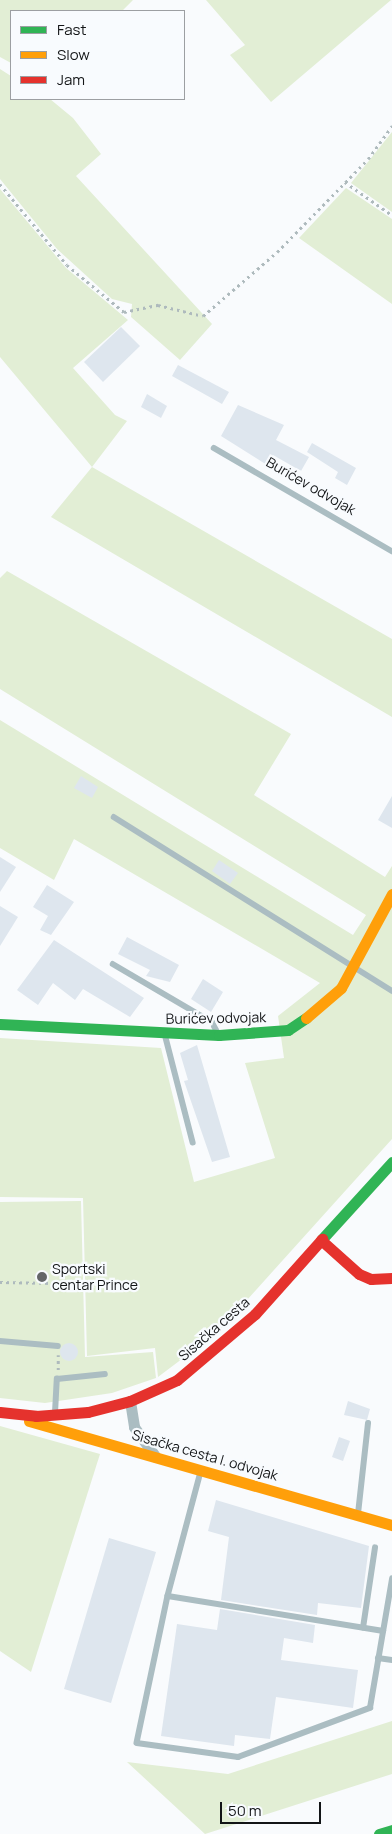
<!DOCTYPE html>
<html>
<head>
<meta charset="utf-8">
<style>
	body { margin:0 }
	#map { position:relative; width:392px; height:1834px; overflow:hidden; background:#f9fbfd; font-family:Manrope,sans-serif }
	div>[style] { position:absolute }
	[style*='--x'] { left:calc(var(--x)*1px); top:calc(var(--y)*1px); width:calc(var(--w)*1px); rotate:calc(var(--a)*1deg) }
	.green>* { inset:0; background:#e2eed5 }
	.building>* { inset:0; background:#dee6ee }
	.round { border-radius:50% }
	.path>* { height:2.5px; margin-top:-1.25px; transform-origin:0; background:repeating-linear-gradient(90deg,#aebabd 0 2.5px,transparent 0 6.5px) }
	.lane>* { height:5.5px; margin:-2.75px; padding:0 2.75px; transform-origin:2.75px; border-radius:2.75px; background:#abbdc2 }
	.street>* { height:11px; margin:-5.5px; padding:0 5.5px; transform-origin:5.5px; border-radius:5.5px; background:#abbdc2 }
	.fast>* { height:11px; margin:-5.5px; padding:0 5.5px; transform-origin:5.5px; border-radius:5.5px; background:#30b455 }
	.slow>* { height:11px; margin:-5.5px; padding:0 5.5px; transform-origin:5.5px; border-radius:5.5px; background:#ff9f0a }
	.jam>* { height:11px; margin:-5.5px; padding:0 5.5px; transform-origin:5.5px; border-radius:5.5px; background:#e5322d }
	.dots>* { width:14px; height:14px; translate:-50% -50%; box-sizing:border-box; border:2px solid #f8fbfe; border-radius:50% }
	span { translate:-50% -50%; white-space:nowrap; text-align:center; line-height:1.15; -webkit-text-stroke:4.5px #f8fbfe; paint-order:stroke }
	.street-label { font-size:14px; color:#131517 }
	.poi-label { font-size:14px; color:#131517 }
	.left { translate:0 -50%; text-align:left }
	.legend { position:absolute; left:10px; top:10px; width:175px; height:90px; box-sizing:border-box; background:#f8fbfe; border:1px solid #9c9fa2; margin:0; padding:6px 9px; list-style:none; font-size:15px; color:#131517 }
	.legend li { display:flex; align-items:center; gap:10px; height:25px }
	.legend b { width:25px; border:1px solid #9c9fa2 }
	.scale { position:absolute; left:220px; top:1802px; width:101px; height:22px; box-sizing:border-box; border:2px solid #131517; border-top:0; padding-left:6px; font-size:15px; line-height:18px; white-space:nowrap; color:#131517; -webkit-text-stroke:4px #f8fbfe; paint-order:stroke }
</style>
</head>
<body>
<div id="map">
	<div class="green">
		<div style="clip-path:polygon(0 0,133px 0,122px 11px,11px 11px,11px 63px,0 57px)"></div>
		<div style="clip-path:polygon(206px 0,391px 0,271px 102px,230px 55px,245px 45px)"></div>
		<div style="clip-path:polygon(0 69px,11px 76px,11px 99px,50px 99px,73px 118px,101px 154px,76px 176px,212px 324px,180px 360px,131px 317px,132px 304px,112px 299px,57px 249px,0 179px)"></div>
		<div style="clip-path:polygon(392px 132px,392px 212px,351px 183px)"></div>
		<div style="clip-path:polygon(346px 188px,392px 219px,392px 304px,299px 238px)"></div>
		<div style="clip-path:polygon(0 189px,66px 268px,128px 320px,73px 368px,115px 415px,127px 421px,92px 467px,392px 639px,392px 717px,51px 517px,92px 467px,0 357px)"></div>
		<div style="clip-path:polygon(7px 571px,291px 734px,254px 795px,385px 877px,392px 866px,392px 1139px,219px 1331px,158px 1377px,155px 1348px,87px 1356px,83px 1198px,0 1197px,0 1038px,161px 1048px,194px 1182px,275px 1158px,245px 1063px,284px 1058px,278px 1016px,320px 983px,74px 839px,54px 880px,0 848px,0 720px,353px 935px,366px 915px,0 689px,0 578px)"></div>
		<div style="clip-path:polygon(81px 1201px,85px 1357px,153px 1352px,156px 1378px,112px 1393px,45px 1403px,0 1398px,0 1202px)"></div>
		<div style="clip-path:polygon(0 1426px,100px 1454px,31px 1672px,0 1651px)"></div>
		<div style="clip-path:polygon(392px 1721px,392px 1774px,205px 1834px,127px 1762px,228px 1774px)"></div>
	</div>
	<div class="building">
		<div style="clip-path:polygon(121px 327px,140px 346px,103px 382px,84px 362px)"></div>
		<div style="clip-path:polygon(178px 365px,229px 392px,222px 404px,172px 376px)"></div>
		<div style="clip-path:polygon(147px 394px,167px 406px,161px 418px,141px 407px)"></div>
		<div style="clip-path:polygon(238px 405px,284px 425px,276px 440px,309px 457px,301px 471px,273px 455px,267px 465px,221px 436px)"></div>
		<div style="clip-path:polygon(312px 443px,356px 468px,347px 485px,335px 478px,338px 472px,307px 452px)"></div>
		<div style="clip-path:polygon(81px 776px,98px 787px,92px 798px,74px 788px)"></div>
		<div style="clip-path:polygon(392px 796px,392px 828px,378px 820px)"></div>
		<div style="clip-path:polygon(0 857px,16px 867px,0 892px)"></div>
		<div style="clip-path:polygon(219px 860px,238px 873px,230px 884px,212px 871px)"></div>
		<div style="clip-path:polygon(47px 885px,74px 902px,51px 935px,40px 930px,48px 916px,33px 907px)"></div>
		<div style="clip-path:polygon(0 906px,18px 917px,0 946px)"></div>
		<div style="clip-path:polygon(127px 937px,179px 965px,170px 982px,146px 976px,150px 970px,118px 954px)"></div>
		<div style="clip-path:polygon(54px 940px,144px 998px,130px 1017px,83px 989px,75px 1000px,53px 983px,38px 1005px,17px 990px)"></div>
		<div style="clip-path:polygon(203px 979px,223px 992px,211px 1012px,191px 999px)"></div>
		<div style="clip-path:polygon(197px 1045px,230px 1157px,212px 1162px,184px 1081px,188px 1080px,180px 1053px)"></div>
		<div class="round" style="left:60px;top:1343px;width:18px;height:18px"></div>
		<div style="clip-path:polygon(348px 1401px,370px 1409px,367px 1420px,344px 1415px)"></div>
		<div style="clip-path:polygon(339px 1437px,350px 1441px,343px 1461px,332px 1457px)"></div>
		<div style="clip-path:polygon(216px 1500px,369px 1546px,361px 1608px,318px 1603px,317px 1615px,221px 1600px,229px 1537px,208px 1531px)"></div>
		<div style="clip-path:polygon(109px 1538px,156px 1552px,111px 1703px,64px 1689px)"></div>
		<div style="clip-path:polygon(220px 1609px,315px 1625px,313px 1643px,284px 1638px,281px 1660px,358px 1670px,353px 1708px,276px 1697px,270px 1739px,235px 1735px,234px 1746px,161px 1736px,177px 1624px,217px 1630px)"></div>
	</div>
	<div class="path">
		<div style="--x:345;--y:182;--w:57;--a:35.1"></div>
		<div style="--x:0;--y:184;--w:105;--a:50.4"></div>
		<div style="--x:67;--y:265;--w:74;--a:39.5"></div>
		<div style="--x:124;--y:312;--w:35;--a:-12"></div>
		<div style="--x:158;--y:305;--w:46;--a:13.7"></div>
		<div style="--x:203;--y:316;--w:98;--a:-40.9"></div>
		<div style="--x:277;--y:252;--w:130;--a:-45.6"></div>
		<div style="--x:368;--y:159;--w:41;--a:-54"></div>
		<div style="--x:0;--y:1282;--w:54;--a:1.1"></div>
		<div style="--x:58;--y:1370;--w:15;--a:-90"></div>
	</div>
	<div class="lane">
		<div style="--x:214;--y:448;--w:206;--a:30.1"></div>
		<div style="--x:114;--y:817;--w:328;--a:32"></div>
		<div style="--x:113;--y:964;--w:115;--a:30.4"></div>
		<div style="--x:212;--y:1022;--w:13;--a:61"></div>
		<div style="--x:165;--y:1034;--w:112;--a:75.5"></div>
		<div style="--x:0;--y:1341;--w:58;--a:4.9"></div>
		<div style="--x:55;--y:1413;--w:34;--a:-87"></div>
		<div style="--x:57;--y:1379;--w:48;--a:-5.9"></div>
		<div style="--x:201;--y:1472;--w:128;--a:104.9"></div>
		<div style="--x:168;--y:1596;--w:150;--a:101.9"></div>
		<div style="--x:137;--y:1743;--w:102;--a:7.9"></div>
		<div style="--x:238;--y:1757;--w:141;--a:-20.4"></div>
		<div style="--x:370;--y:1708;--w:131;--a:-80.3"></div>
		<div style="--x:358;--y:1514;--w:91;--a:-83.7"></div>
		<div style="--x:168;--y:1596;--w:218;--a:9.2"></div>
		<div style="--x:363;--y:1628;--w:81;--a:-81.5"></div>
		<div style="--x:378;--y:1658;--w:14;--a:8"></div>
	</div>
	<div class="street">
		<div style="--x:130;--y:1401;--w:26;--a:81"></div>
		<div style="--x:134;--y:1427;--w:37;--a:54"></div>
	</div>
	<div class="fast">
		<div style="--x:0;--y:1024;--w:219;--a:2.9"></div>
		<div style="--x:219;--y:1035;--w:69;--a:-4.1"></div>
		<div style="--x:288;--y:1030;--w:22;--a:-34"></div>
		<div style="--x:322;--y:1239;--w:104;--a:-47.7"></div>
		<div style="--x:379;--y:1834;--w:14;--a:-17"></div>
	</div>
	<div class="slow">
		<div style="--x:306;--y:1018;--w:46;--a:-40.6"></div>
		<div style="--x:341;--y:988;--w:107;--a:-61.5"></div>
		<div style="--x:29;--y:1421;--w:378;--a:16"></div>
	</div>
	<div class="jam">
		<div style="--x:321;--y:1240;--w:51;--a:41.8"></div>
		<div style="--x:359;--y:1274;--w:13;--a:23"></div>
		<div style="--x:371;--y:1279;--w:21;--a:-3"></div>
		<div style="--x:0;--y:1412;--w:36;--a:6"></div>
		<div style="--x:36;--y:1416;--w:52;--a:-4.4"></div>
		<div style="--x:88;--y:1412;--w:43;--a:-14.7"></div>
		<div style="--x:130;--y:1401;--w:51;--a:-24.1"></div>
		<div style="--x:177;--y:1380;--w:102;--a:-40.2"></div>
		<div style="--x:255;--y:1314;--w:101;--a:-48.2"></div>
	</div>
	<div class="dots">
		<div style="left:42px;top:1277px;background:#646668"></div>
	</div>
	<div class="street-label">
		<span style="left:311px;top:486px;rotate:30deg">Burićev odvojak</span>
		<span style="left:216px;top:1018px;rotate:-1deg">Burićev odvojak</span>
		<span style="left:214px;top:1329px;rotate:-41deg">Sisačka cesta</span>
		<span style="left:205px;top:1455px;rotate:16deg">Sisačka cesta I. odvojak</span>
	</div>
	<div class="poi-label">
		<span class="left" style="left:52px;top:1277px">Sportski<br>centar Prince</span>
	</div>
	<ul class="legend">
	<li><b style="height:6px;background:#30b455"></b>Fast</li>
	<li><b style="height:6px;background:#ff9f0a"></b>Slow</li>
	<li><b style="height:6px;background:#e5322d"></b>Jam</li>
	</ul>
	<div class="scale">50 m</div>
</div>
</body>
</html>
